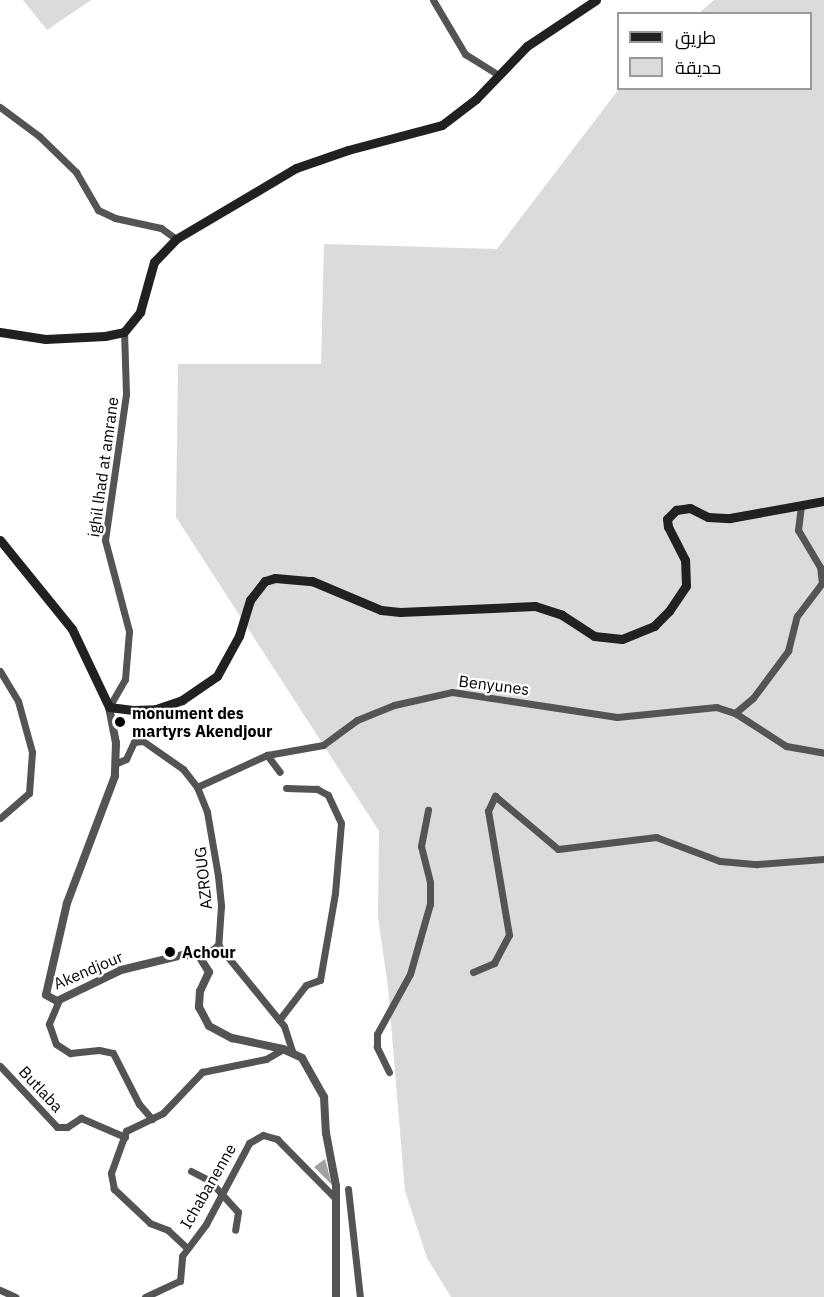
<!DOCTYPE html>
<html>
<head>
<meta charset="utf-8">
<style>
	body { margin:0 }
	#map { position:relative; width:824px; height:1297px; overflow:hidden; background:#fff; font-family:"IBM Plex Sans",Cairo,sans-serif }
	div>[style] { position:absolute }
	[style*='--x'] { left:calc(var(--x)*1px); top:calc(var(--y)*1px); width:calc(var(--w)*1px); rotate:calc(var(--a)*1deg) }
	.green>* { inset:0; background:#dbdbdb }
	.water>* { inset:0; background:#a2a2a2 }
	.minor>* { height:7px; margin:-3.5px; padding:0 3.5px; transform-origin:3.5px; border-radius:3.5px; background:#545454 }
	.tertiary>* { height:8px; margin:-4px; padding:0 4px; transform-origin:4px; border-radius:4px; background:#545454 }
	.secondary>* { height:9px; margin:-4.5px; padding:0 4.5px; transform-origin:4.5px; border-radius:4.5px; background:#212121 }
	.dots>* { width:16px; height:16px; translate:-50% -50%; box-sizing:border-box; border:3px solid #fff; border-radius:50% }
	span { translate:-50% -50%; white-space:nowrap; text-align:center; line-height:1.15; -webkit-text-stroke:4.5px #fff; paint-order:stroke }
	.street-label { font-size:16px; color:#000 }
	.poi-label { font-size:16px; color:#000; font-weight:700 }
	.left { translate:0 -50%; text-align:left }
	.legend { position:absolute; left:617px; top:12px; width:195px; height:78px; box-sizing:border-box; background:#fff; border:2px solid #999; margin:0; padding:8px 10px; list-style:none; font-size:18px; color:#000 }
	.legend li { display:flex; align-items:center; gap:12px; height:30px }
	.legend b { width:30px; border:2px solid #999 }
</style>
</head>
<body>
<div id="map">
	<div class="green">
		<div style="clip-path:polygon(23px 0,91px 0,47px 30px)"></div>
		<div style="clip-path:polygon(714px 0,824px 0,824px 1297px,451px 1297px,427px 1258px,405px 1191px,388px 987px,378px 917px,379px 831px,176px 517px,178px 364px,321px 364px,324px 244px,497px 249px,619px 89px,810px 88px,810px 14px,699px 13px)"></div>
	</div>
	<div class="water">
		<div style="clip-path:polygon(325px 1159px,332px 1185px,314px 1167px)"></div>
	</div>
	<div class="minor">
		<div style="--x:433;--y:0;--w:63;--a:59.3"></div>
		<div style="--x:465;--y:54;--w:38;--a:32"></div>
		<div style="--x:0;--y:107;--w:49;--a:36.6"></div>
		<div style="--x:39;--y:136;--w:52;--a:44.2"></div>
		<div style="--x:76;--y:172;--w:44;--a:59.9"></div>
		<div style="--x:98;--y:210;--w:19;--a:25"></div>
		<div style="--x:115;--y:218;--w:47;--a:12.3"></div>
		<div style="--x:161;--y:228;--w:19;--a:36"></div>
		<div style="--x:0;--y:671;--w:35;--a:59"></div>
		<div style="--x:18;--y:701;--w:53;--a:74.6"></div>
		<div style="--x:32;--y:752;--w:41;--a:94.2"></div>
		<div style="--x:29;--y:793;--w:38;--a:139"></div>
		<div style="--x:109;--y:707;--w:32;--a:-60"></div>
		<div style="--x:125;--y:679;--w:48;--a:-85.2"></div>
		<div style="--x:129;--y:631;--w:94;--a:-104.8"></div>
		<div style="--x:105;--y:540;--w:148;--a:-81.8"></div>
		<div style="--x:126;--y:394;--w:62;--a:-91.8"></div>
		<div style="--x:735;--y:713;--w:23;--a:-40"></div>
		<div style="--x:753;--y:698;--w:59;--a:-53.3"></div>
		<div style="--x:788;--y:651;--w:36;--a:-76"></div>
		<div style="--x:797;--y:616;--w:41;--a:-52.9"></div>
		<div style="--x:822;--y:583;--w:16;--a:-97"></div>
		<div style="--x:820;--y:567;--w:43;--a:-120.7"></div>
		<div style="--x:798;--y:530;--w:24;--a:-83"></div>
		<div style="--x:267;--y:755;--w:21;--a:53"></div>
		<div style="--x:117;--y:763;--w:10;--a:-24"></div>
		<div style="--x:126;--y:759;--w:19;--a:-65"></div>
		<div style="--x:134;--y:742;--w:9;--a:-6"></div>
		<div style="--x:143;--y:741;--w:49;--a:35"></div>
		<div style="--x:183;--y:769;--w:23;--a:52"></div>
		<div style="--x:197;--y:787;--w:27;--a:68"></div>
		<div style="--x:207;--y:812;--w:65;--a:80.2"></div>
		<div style="--x:218;--y:876;--w:30;--a:84"></div>
		<div style="--x:221;--y:906;--w:39;--a:94"></div>
		<div style="--x:218;--y:945;--w:104;--a:50.8"></div>
		<div style="--x:284;--y:1026;--w:26;--a:72"></div>
		<div style="--x:197;--y:787;--w:77;--a:-24.6"></div>
		<div style="--x:267;--y:755;--w:57;--a:-10.1"></div>
		<div style="--x:323;--y:745;--w:42;--a:-36.3"></div>
		<div style="--x:357;--y:720;--w:40;--a:-22"></div>
		<div style="--x:394;--y:705;--w:59;--a:-12.6"></div>
		<div style="--x:452;--y:692;--w:167;--a:8.6"></div>
		<div style="--x:617;--y:717;--w:100;--a:-5.8"></div>
		<div style="--x:716;--y:707;--w:20;--a:18"></div>
		<div style="--x:735;--y:713;--w:61;--a:32.9"></div>
		<div style="--x:786;--y:746;--w:39;--a:10"></div>
		<div style="--x:202;--y:958;--w:21;--a:-39"></div>
		<div style="--x:473;--y:972;--w:23;--a:-23"></div>
		<div style="--x:494;--y:963;--w:32;--a:-62"></div>
		<div style="--x:509;--y:935;--w:126;--a:-99.6"></div>
		<div style="--x:488;--y:811;--w:17;--a:-65"></div>
		<div style="--x:495;--y:796;--w:82;--a:40.1"></div>
		<div style="--x:558;--y:849;--w:99;--a:-7"></div>
		<div style="--x:656;--y:837;--w:68;--a:20.6"></div>
		<div style="--x:720;--y:861;--w:37;--a:5"></div>
		<div style="--x:757;--y:864;--w:67;--a:-4.3"></div>
		<div style="--x:59;--y:1000;--w:26;--a:113"></div>
		<div style="--x:49;--y:1024;--w:21;--a:71"></div>
		<div style="--x:56;--y:1044;--w:17;--a:33"></div>
		<div style="--x:70;--y:1053;--w:29;--a:-6"></div>
		<div style="--x:99;--y:1050;--w:14;--a:12"></div>
		<div style="--x:113;--y:1053;--w:57;--a:63"></div>
		<div style="--x:139;--y:1104;--w:20;--a:49"></div>
		<div style="--x:279;--y:1020;--w:44;--a:-52.4"></div>
		<div style="--x:306;--y:985;--w:15;--a:-20"></div>
		<div style="--x:320;--y:980;--w:88;--a:-80.2"></div>
		<div style="--x:335;--y:893;--w:70;--a:-85.1"></div>
		<div style="--x:341;--y:823;--w:31;--a:-115"></div>
		<div style="--x:328;--y:795;--w:13;--a:-151"></div>
		<div style="--x:317;--y:789;--w:31;--a:-178"></div>
		<div style="--x:0;--y:1066;--w:83;--a:46.9"></div>
		<div style="--x:57;--y:1127;--w:10;--a:0"></div>
		<div style="--x:67;--y:1127;--w:17;--a:-33"></div>
		<div style="--x:81;--y:1118;--w:48;--a:23.4"></div>
		<div style="--x:389;--y:1072;--w:28;--a:-116"></div>
		<div style="--x:377;--y:1047;--w:13;--a:-90"></div>
		<div style="--x:377;--y:1034;--w:68;--a:-61.2"></div>
		<div style="--x:410;--y:974;--w:73;--a:-74.1"></div>
		<div style="--x:430;--y:904;--w:22;--a:-90"></div>
		<div style="--x:430;--y:882;--w:37;--a:-104"></div>
		<div style="--x:421;--y:846;--w:37;--a:-79"></div>
		<div style="--x:191;--y:1171;--w:20;--a:27"></div>
		<div style="--x:209;--y:1180;--w:43;--a:47.8"></div>
		<div style="--x:238;--y:1212;--w:18;--a:99"></div>
		<div style="--x:348;--y:1189;--w:109;--a:83.7"></div>
		<div style="--x:187;--y:1248;--w:26;--a:-137"></div>
		<div style="--x:168;--y:1230;--w:19;--a:-159"></div>
		<div style="--x:150;--y:1223;--w:50;--a:-136.6"></div>
		<div style="--x:114;--y:1189;--w:16;--a:-101"></div>
		<div style="--x:111;--y:1173;--w:45;--a:-70.3"></div>
		<div style="--x:126;--y:1131;--w:41;--a:-25.9"></div>
		<div style="--x:163;--y:1113;--w:57;--a:-46.4"></div>
		<div style="--x:202;--y:1072;--w:65;--a:-11.5"></div>
		<div style="--x:266;--y:1059;--w:20;--a:-30"></div>
		<div style="--x:0;--y:1290;--w:17;--a:24"></div>
		<div style="--x:145;--y:1297;--w:38;--a:-25"></div>
		<div style="--x:180;--y:1281;--w:25;--a:-85"></div>
		<div style="--x:182;--y:1256;--w:40;--a:-53"></div>
		<div style="--x:206;--y:1224;--w:92;--a:-62"></div>
		<div style="--x:249;--y:1143;--w:16;--a:-30"></div>
		<div style="--x:263;--y:1135;--w:15;--a:16"></div>
		<div style="--x:277;--y:1139;--w:84;--a:45.5"></div>
	</div>
	<div class="tertiary">
		<div style="--x:109;--y:707;--w:37;--a:79"></div>
		<div style="--x:116;--y:743;--w:33;--a:92"></div>
		<div style="--x:115;--y:776;--w:136;--a:110.7"></div>
		<div style="--x:67;--y:903;--w:94;--a:102.9"></div>
		<div style="--x:46;--y:995;--w:13;--a:29"></div>
		<div style="--x:57;--y:1001;--w:71;--a:-25.8"></div>
		<div style="--x:121;--y:970;--w:64;--a:-13.6"></div>
		<div style="--x:183;--y:955;--w:16;--a:4"></div>
		<div style="--x:199;--y:956;--w:19;--a:58"></div>
		<div style="--x:209;--y:972;--w:21;--a:115"></div>
		<div style="--x:200;--y:991;--w:16;--a:94"></div>
		<div style="--x:199;--y:1007;--w:21;--a:62"></div>
		<div style="--x:209;--y:1026;--w:26;--a:28"></div>
		<div style="--x:232;--y:1038;--w:52;--a:12.2"></div>
		<div style="--x:283;--y:1049;--w:21;--a:25"></div>
		<div style="--x:302;--y:1058;--w:45;--a:60.6"></div>
		<div style="--x:324;--y:1097;--w:36;--a:87"></div>
		<div style="--x:326;--y:1133;--w:54;--a:79.3"></div>
		<div style="--x:336;--y:1186;--w:111;--a:90"></div>
	</div>
	<div class="secondary">
		<div style="--x:0;--y:332;--w:46;--a:8.8"></div>
		<div style="--x:45;--y:339;--w:60;--a:-2.9"></div>
		<div style="--x:105;--y:336;--w:19;--a:-12"></div>
		<div style="--x:124;--y:332;--w:26;--a:-51"></div>
		<div style="--x:140;--y:312;--w:52;--a:-74.4"></div>
		<div style="--x:154;--y:262;--w:32;--a:-46"></div>
		<div style="--x:176;--y:239;--w:139;--a:-30.6"></div>
		<div style="--x:296;--y:168;--w:55;--a:-19.1"></div>
		<div style="--x:348;--y:150;--w:97;--a:-14.9"></div>
		<div style="--x:442;--y:125;--w:43;--a:-37.4"></div>
		<div style="--x:476;--y:99;--w:74;--a:-46.1"></div>
		<div style="--x:527;--y:46;--w:83;--a:-33.7"></div>
		<div style="--x:0;--y:540;--w:114;--a:51"></div>
		<div style="--x:72;--y:629;--w:86;--a:64.6"></div>
		<div style="--x:109;--y:707;--w:24;--a:7"></div>
		<div style="--x:133;--y:710;--w:23;--a:-2"></div>
		<div style="--x:156;--y:709;--w:28;--a:-19"></div>
		<div style="--x:182;--y:700;--w:42;--a:-34.4"></div>
		<div style="--x:217;--y:676;--w:46;--a:-61.2"></div>
		<div style="--x:239;--y:636;--w:38;--a:-73"></div>
		<div style="--x:250;--y:600;--w:24;--a:-52"></div>
		<div style="--x:265;--y:581;--w:10;--a:-17"></div>
		<div style="--x:275;--y:578;--w:37;--a:5"></div>
		<div style="--x:312;--y:581;--w:75;--a:22.8"></div>
		<div style="--x:381;--y:610;--w:19;--a:6"></div>
		<div style="--x:400;--y:612;--w:135;--a:-2.5"></div>
		<div style="--x:535;--y:606;--w:28;--a:18"></div>
		<div style="--x:562;--y:615;--w:38;--a:33"></div>
		<div style="--x:594;--y:636;--w:28;--a:6"></div>
		<div style="--x:622;--y:639;--w:35;--a:-22"></div>
		<div style="--x:654;--y:626;--w:21;--a:-45"></div>
		<div style="--x:669;--y:611;--w:30;--a:-56"></div>
		<div style="--x:686;--y:586;--w:26;--a:-92"></div>
		<div style="--x:685;--y:560;--w:37;--a:-117"></div>
		<div style="--x:668;--y:527;--w:8;--a:-97"></div>
		<div style="--x:667;--y:519;--w:13;--a:-45"></div>
		<div style="--x:676;--y:510;--w:14;--a:-8"></div>
		<div style="--x:690;--y:508;--w:20;--a:27"></div>
		<div style="--x:708;--y:517;--w:22;--a:3"></div>
		<div style="--x:730;--y:518;--w:96;--a:-10.3"></div>
	</div>
	<div class="dots">
		<div style="left:120px;top:722px;background:#000"></div>
		<div style="left:170px;top:952px;background:#000"></div>
	</div>
	<div class="street-label">
		<span style="left:103px;top:467px;rotate:-82deg">ighil lhad at amrane</span>
		<span style="left:494px;top:685px;rotate:7deg">Benyunes</span>
		<span style="left:203px;top:878px;rotate:-96deg">AZROUG</span>
		<span style="left:88px;top:970px;rotate:-23deg">Akendjour</span>
		<span style="left:41px;top:1089px;rotate:47deg">Butlaba</span>
		<span style="left:208px;top:1186px;rotate:-60deg">Ichabanenne</span>
	</div>
	<div class="poi-label">
		<span class="left" style="left:132px;top:722px">monument des<br>martyrs Akendjour</span>
		<span class="left" style="left:182px;top:952px">Achour</span>
	</div>
	<ul class="legend">
	<li><b style="height:8px;background:#212121"></b>طريق</li>
	<li><b style="height:16px;background:#dbdbdb"></b>حديقة</li>
	</ul>
</div>
</body>
</html>
